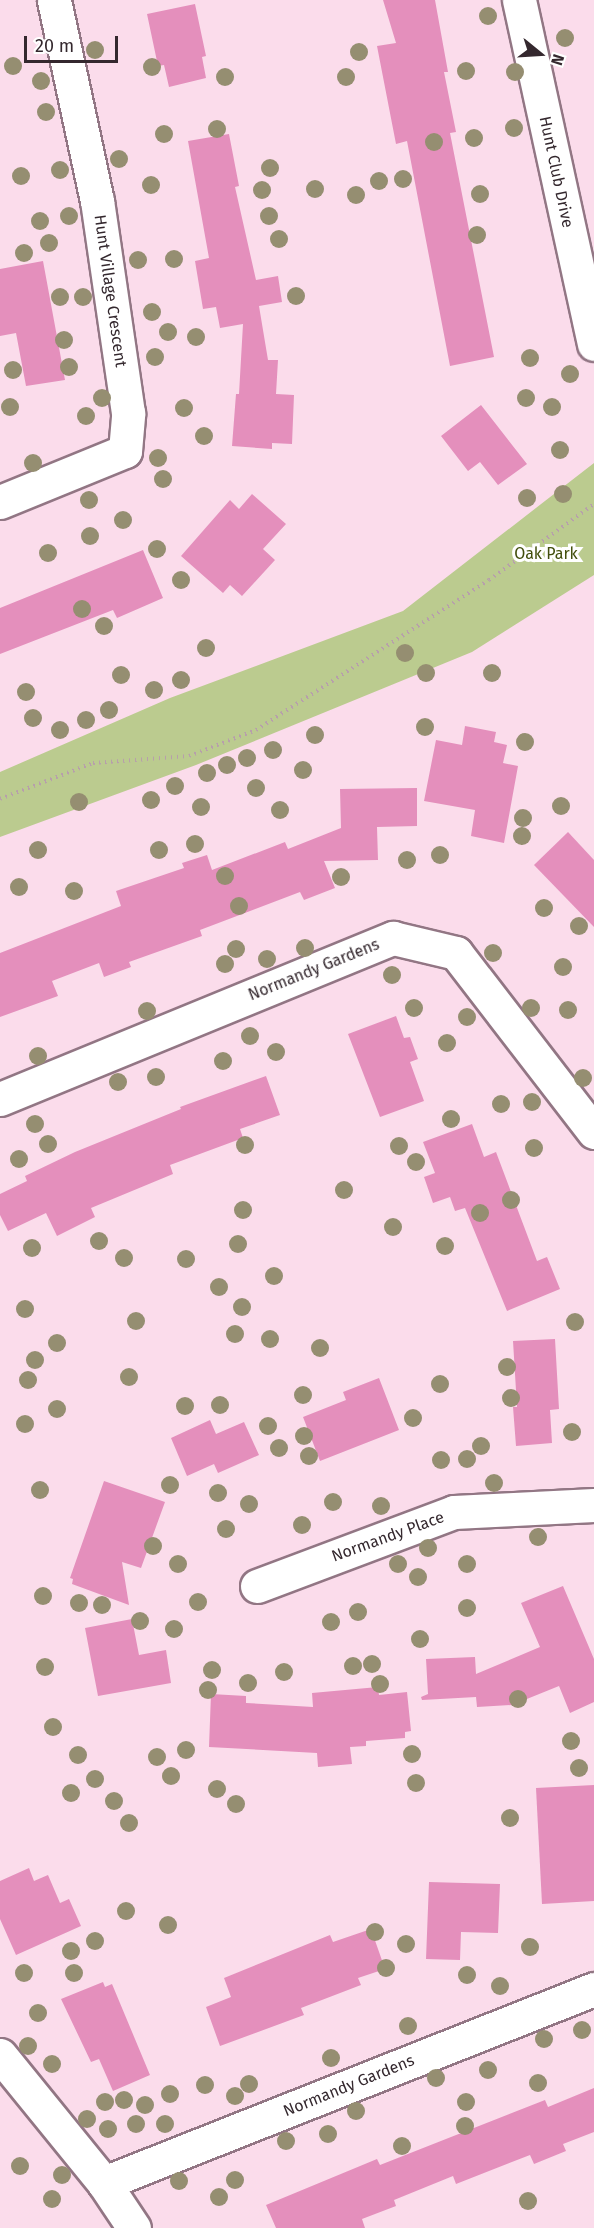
<!DOCTYPE html>
<html>
<head>
<meta charset="utf-8">
<style>
	body { margin:0 }
	#map { position:relative; width:594px; height:2228px; overflow:hidden; background:#fbdceb; font-family:"Fira Sans",sans-serif }
	div>[style] { position:absolute }
	[style*='--x'] { left:calc(var(--x)*1px); top:calc(var(--y)*1px); width:calc(var(--w)*1px); rotate:calc(var(--a)*1deg) }
	.green>* { inset:0; background:#bbcb8f }
	.building>* { inset:0; background:#e48fbc }
	.path>* { height:4px; margin-top:-2px; transform-origin:0; background:repeating-linear-gradient(90deg,#b79fab 0 1.5px,transparent 0 6px) }
	.roads { filter:drop-shadow(2px 0 #927684) drop-shadow(-2px 0 #927684) drop-shadow(0 2px #927684) drop-shadow(0 -2px #927684) }
	.minor>* { height:33px; margin:-16.5px; padding:0 16.5px; transform-origin:16.5px; border-radius:16.5px; background:#fff }
	.trees>* { width:18px; height:18px; margin:-9px; border-radius:50%; background:#958e71 }
	span { translate:-50% -50%; white-space:nowrap; text-align:center; line-height:1.15; -webkit-text-stroke:6px #fff; paint-order:stroke }
	.street-label { font-size:16px; color:#34282e }
	.park-label { font-size:16px; color:#424f0d }
	.north { position:absolute; left:510px; top:24px; width:60px; height:60px; -webkit-text-stroke:4px #fff; paint-order:stroke; rotate:108deg; font-size:16px; font-weight:700; line-height:24px; text-align:center; color:#34282e }
	.north::after { content:''; display:block; margin:auto; width:21px; height:27px; background:#34282e; clip-path:polygon(50% 0,100% 100%,50% 72%,0 100%) }
	.scale { position:absolute; left:24px; top:36px; width:94px; height:27px; box-sizing:border-box; border:3px solid #34282e; border-top:0; padding-left:8px; font-size:18px; line-height:21px; white-space:nowrap; color:#34282e; -webkit-text-stroke:4px #fff; paint-order:stroke }
</style>
</head>
<body>
<div id="map">
	<div class="green">
		<div style="clip-path:polygon(594px 463px,594px 575px,472px 652px,196px 765px,0 837px,0 772px,170px 698px,403px 611px)"></div>
	</div>
	<div class="building">
		<div style="clip-path:polygon(383px 0,435px 0,448px 72px,444px 72px,456px 132px,450px 133px,494px 357px,450px 366px,407px 141px,396px 144px,377px 46px,396px 43px)"></div>
		<div style="clip-path:polygon(195px 4px,206px 56px,202px 57px,206px 78px,169px 87px,164px 65px,158px 66px,147px 14px)"></div>
		<div style="clip-path:polygon(229px 134px,239px 186px,235px 187px,256px 280px,278px 276px,282px 302px,259px 306px,268px 360px,278px 360px,276px 394px,294px 395px,292px 444px,272px 443px,272px 449px,232px 446px,236px 394px,239px 394px,243px 324px,220px 328px,216px 307px,203px 309px,195px 261px,209px 258px,188px 141px)"></div>
		<div style="clip-path:polygon(43px 261px,65px 380px,26px 386px,16px 333px,0 336px,0 269px)"></div>
		<div style="clip-path:polygon(481px 405px,527px 464px,498px 485px,480px 462px,468px 471px,441px 436px)"></div>
		<div style="clip-path:polygon(252px 494px,286px 524px,263px 549px,275px 560px,242px 596px,230px 585px,223px 593px,181px 556px,230px 500px,239px 509px)"></div>
		<div style="clip-path:polygon(143px 550px,163px 598px,117px 618px,113px 610px,0 654px,0 608px)"></div>
		<div style="clip-path:polygon(465px 726px,496px 732px,494px 742px,507px 745px,503px 763px,518px 766px,504px 843px,471px 836px,475px 810px,424px 801px,436px 740px,462px 745px)"></div>
		<div style="clip-path:polygon(417px 788px,417px 826px,377px 827px,378px 860px,324px 861px,335px 888px,304px 900px,300px 892px,200px 930px,202px 936px,129px 962px,131px 967px,104px 977px,99px 963px,52px 981px,58px 996px,0 1017px,0 953px,121px 906px,116px 891px,184px 868px,182px 863px,207px 855px,212px 870px,285px 842px,288px 849px,341px 828px,340px 789px)"></div>
		<div style="clip-path:polygon(568px 832px,594px 860px,594px 927px,534px 865px)"></div>
		<div style="clip-path:polygon(396px 1016px,404px 1038px,410px 1037px,418px 1059px,410px 1062px,424px 1101px,380px 1117px,348px 1034px)"></div>
		<div style="clip-path:polygon(266px 1076px,280px 1115px,240px 1129px,243px 1138px,170px 1165px,173px 1174px,91px 1208px,95px 1217px,57px 1236px,46px 1213px,8px 1231px,0 1215px,0 1194px,27px 1181px,25px 1176px,75px 1152px,181px 1109px,180px 1107px)"></div>
		<div style="clip-path:polygon(472px 1124px,484px 1157px,496px 1152px,537px 1261px,547px 1257px,560px 1289px,507px 1311px,465px 1208px,455px 1211px,450px 1197px,433px 1203px,424px 1177px,435px 1173px,423px 1142px)"></div>
		<div style="clip-path:polygon(555px 1339px,559px 1409px,550px 1410px,552px 1443px,516px 1446px,513px 1407px,517px 1407px,513px 1341px)"></div>
		<div style="clip-path:polygon(379px 1378px,399px 1430px,320px 1461px,303px 1417px,346px 1400px,343px 1392px)"></div>
		<div style="clip-path:polygon(210px 1420px,216px 1434px,244px 1422px,259px 1455px,218px 1473px,214px 1464px,187px 1476px,171px 1438px)"></div>
		<div style="clip-path:polygon(104px 1481px,165px 1502px,141px 1568px,122px 1562px,129px 1605px,72px 1584px,73px 1579px,70px 1578px)"></div>
		<div style="clip-path:polygon(563px 1586px,594px 1659px,594px 1702px,570px 1713px,559px 1686px,512px 1705px,477px 1707px,476px 1697px,422px 1700px,421px 1697px,428px 1694px,426px 1659px,475px 1657px,476px 1674px,540px 1647px,521px 1603px)"></div>
		<div style="clip-path:polygon(132px 1619px,139px 1655px,166px 1650px,171px 1683px,98px 1696px,85px 1628px)"></div>
		<div style="clip-path:polygon(378px 1687px,379px 1695px,407px 1692px,411px 1731px,405px 1732px,405px 1738px,366px 1741px,366px 1746px,350px 1747px,352px 1764px,318px 1767px,317px 1753px,209px 1747px,211px 1694px,246px 1696px,246px 1703px,313px 1707px,312px 1693px)"></div>
		<div style="clip-path:polygon(594px 1785px,594px 1901px,542px 1904px,536px 1788px)"></div>
		<div style="clip-path:polygon(29px 1868px,34px 1881px,48px 1875px,60px 1903px,69px 1899px,81px 1926px,16px 1955px,0 1919px,0 1881px)"></div>
		<div style="clip-path:polygon(429px 1882px,500px 1884px,498px 1933px,461px 1932px,460px 1960px,426px 1959px)"></div>
		<div style="clip-path:polygon(371px 1929px,385px 1969px,358px 1978px,361px 1985px,301px 2008px,304px 2015px,220px 2046px,206px 2007px,231px 1997px,224px 1978px,330px 1935px,333px 1942px)"></div>
		<div style="clip-path:polygon(103px 1982px,105px 1987px,112px 1984px,150px 2075px,113px 2091px,99px 2059px,91px 2062px,61px 1999px)"></div>
		<div style="clip-path:polygon(594px 2088px,594px 2132px,563px 2144px,566px 2151px,534px 2164px,530px 2155px,456px 2184px,453px 2176px,394px 2200px,396px 2206px,362px 2219px,365px 2228px,276px 2228px,266px 2205px,377px 2159px,380px 2165px,545px 2100px,548px 2107px)"></div>
	</div>
	<div class="path">
		<div style="--x:0;--y:799;--w:100;--a:-21.2"></div>
		<div style="--x:93;--y:763;--w:96;--a:-4.2"></div>
		<div style="--x:189;--y:756;--w:72;--a:-21.2"></div>
		<div style="--x:256;--y:730;--w:277;--a:-32.8"></div>
		<div style="--x:489;--y:580;--w:130;--a:-35.9"></div>
	</div>
	<div class="roads">
		<div class="minor">
			<div style="--x:519;--y:0;--w:352;--a:77.7"></div>
			<div style="--x:0;--y:502;--w:135;--a:-22.2"></div>
			<div style="--x:125;--y:451;--w:38;--a:-85"></div>
			<div style="--x:128;--y:413;--w:214;--a:-98.3"></div>
			<div style="--x:97;--y:201;--w:206;--a:-102.1"></div>
			<div style="--x:0;--y:1099;--w:425;--a:-22.3"></div>
			<div style="--x:393;--y:938;--w:65;--a:13.4"></div>
			<div style="--x:456;--y:953;--w:226;--a:52.4"></div>
			<div style="--x:257;--y:1586;--w:210;--a:-20.6"></div>
			<div style="--x:454;--y:1512;--w:140;--a:-2.9"></div>
			<div style="--x:0;--y:2055;--w:165;--a:50.9"></div>
			<div style="--x:104;--y:2183;--w:54;--a:56.3"></div>
			<div style="--x:104;--y:2183;--w:527;--a:-21.6"></div>
		</div>
	</div>
	<div class="trees">
		<div style="left:488px;top:16px"></div>
		<div style="left:565px;top:38px"></div>
		<div style="left:95px;top:50px"></div>
		<div style="left:359px;top:52px"></div>
		<div style="left:13px;top:66px"></div>
		<div style="left:152px;top:67px"></div>
		<div style="left:466px;top:71px"></div>
		<div style="left:515px;top:72px"></div>
		<div style="left:225px;top:77px"></div>
		<div style="left:346px;top:77px"></div>
		<div style="left:41px;top:81px"></div>
		<div style="left:46px;top:112px"></div>
		<div style="left:514px;top:128px"></div>
		<div style="left:217px;top:129px"></div>
		<div style="left:164px;top:134px"></div>
		<div style="left:474px;top:138px"></div>
		<div style="left:434px;top:142px"></div>
		<div style="left:119px;top:159px"></div>
		<div style="left:270px;top:168px"></div>
		<div style="left:60px;top:170px"></div>
		<div style="left:21px;top:176px"></div>
		<div style="left:403px;top:179px"></div>
		<div style="left:379px;top:181px"></div>
		<div style="left:151px;top:185px"></div>
		<div style="left:315px;top:189px"></div>
		<div style="left:262px;top:190px"></div>
		<div style="left:480px;top:194px"></div>
		<div style="left:356px;top:195px"></div>
		<div style="left:69px;top:216px"></div>
		<div style="left:269px;top:216px"></div>
		<div style="left:40px;top:221px"></div>
		<div style="left:477px;top:235px"></div>
		<div style="left:279px;top:239px"></div>
		<div style="left:49px;top:243px"></div>
		<div style="left:24px;top:253px"></div>
		<div style="left:174px;top:259px"></div>
		<div style="left:138px;top:260px"></div>
		<div style="left:296px;top:296px"></div>
		<div style="left:60px;top:297px"></div>
		<div style="left:83px;top:297px"></div>
		<div style="left:152px;top:312px"></div>
		<div style="left:168px;top:332px"></div>
		<div style="left:196px;top:337px"></div>
		<div style="left:64px;top:340px"></div>
		<div style="left:155px;top:357px"></div>
		<div style="left:530px;top:358px"></div>
		<div style="left:69px;top:367px"></div>
		<div style="left:13px;top:370px"></div>
		<div style="left:570px;top:374px"></div>
		<div style="left:102px;top:398px"></div>
		<div style="left:526px;top:398px"></div>
		<div style="left:10px;top:407px"></div>
		<div style="left:552px;top:407px"></div>
		<div style="left:184px;top:408px"></div>
		<div style="left:86px;top:416px"></div>
		<div style="left:204px;top:436px"></div>
		<div style="left:560px;top:450px"></div>
		<div style="left:158px;top:458px"></div>
		<div style="left:33px;top:463px"></div>
		<div style="left:163px;top:479px"></div>
		<div style="left:563px;top:494px"></div>
		<div style="left:527px;top:498px"></div>
		<div style="left:89px;top:500px"></div>
		<div style="left:123px;top:520px"></div>
		<div style="left:90px;top:536px"></div>
		<div style="left:157px;top:549px"></div>
		<div style="left:48px;top:553px"></div>
		<div style="left:181px;top:580px"></div>
		<div style="left:82px;top:609px"></div>
		<div style="left:104px;top:626px"></div>
		<div style="left:206px;top:648px"></div>
		<div style="left:405px;top:653px"></div>
		<div style="left:426px;top:673px"></div>
		<div style="left:492px;top:673px"></div>
		<div style="left:121px;top:675px"></div>
		<div style="left:181px;top:680px"></div>
		<div style="left:154px;top:690px"></div>
		<div style="left:26px;top:692px"></div>
		<div style="left:109px;top:710px"></div>
		<div style="left:33px;top:718px"></div>
		<div style="left:86px;top:720px"></div>
		<div style="left:425px;top:727px"></div>
		<div style="left:60px;top:730px"></div>
		<div style="left:315px;top:735px"></div>
		<div style="left:525px;top:742px"></div>
		<div style="left:273px;top:750px"></div>
		<div style="left:247px;top:758px"></div>
		<div style="left:227px;top:765px"></div>
		<div style="left:303px;top:770px"></div>
		<div style="left:207px;top:773px"></div>
		<div style="left:175px;top:786px"></div>
		<div style="left:256px;top:788px"></div>
		<div style="left:151px;top:800px"></div>
		<div style="left:79px;top:802px"></div>
		<div style="left:561px;top:806px"></div>
		<div style="left:201px;top:807px"></div>
		<div style="left:280px;top:810px"></div>
		<div style="left:523px;top:818px"></div>
		<div style="left:522px;top:836px"></div>
		<div style="left:195px;top:844px"></div>
		<div style="left:38px;top:850px"></div>
		<div style="left:159px;top:850px"></div>
		<div style="left:440px;top:855px"></div>
		<div style="left:407px;top:860px"></div>
		<div style="left:225px;top:876px"></div>
		<div style="left:341px;top:877px"></div>
		<div style="left:19px;top:887px"></div>
		<div style="left:74px;top:891px"></div>
		<div style="left:239px;top:906px"></div>
		<div style="left:544px;top:908px"></div>
		<div style="left:579px;top:926px"></div>
		<div style="left:305px;top:948px"></div>
		<div style="left:236px;top:949px"></div>
		<div style="left:493px;top:953px"></div>
		<div style="left:267px;top:959px"></div>
		<div style="left:225px;top:964px"></div>
		<div style="left:563px;top:967px"></div>
		<div style="left:392px;top:975px"></div>
		<div style="left:414px;top:1008px"></div>
		<div style="left:531px;top:1008px"></div>
		<div style="left:568px;top:1010px"></div>
		<div style="left:147px;top:1011px"></div>
		<div style="left:467px;top:1017px"></div>
		<div style="left:250px;top:1036px"></div>
		<div style="left:447px;top:1043px"></div>
		<div style="left:276px;top:1052px"></div>
		<div style="left:38px;top:1056px"></div>
		<div style="left:223px;top:1061px"></div>
		<div style="left:156px;top:1077px"></div>
		<div style="left:583px;top:1078px"></div>
		<div style="left:118px;top:1082px"></div>
		<div style="left:532px;top:1102px"></div>
		<div style="left:501px;top:1104px"></div>
		<div style="left:451px;top:1119px"></div>
		<div style="left:35px;top:1124px"></div>
		<div style="left:48px;top:1144px"></div>
		<div style="left:245px;top:1145px"></div>
		<div style="left:399px;top:1146px"></div>
		<div style="left:534px;top:1148px"></div>
		<div style="left:19px;top:1159px"></div>
		<div style="left:416px;top:1162px"></div>
		<div style="left:344px;top:1190px"></div>
		<div style="left:511px;top:1200px"></div>
		<div style="left:243px;top:1210px"></div>
		<div style="left:480px;top:1213px"></div>
		<div style="left:393px;top:1227px"></div>
		<div style="left:99px;top:1241px"></div>
		<div style="left:238px;top:1244px"></div>
		<div style="left:445px;top:1246px"></div>
		<div style="left:32px;top:1248px"></div>
		<div style="left:124px;top:1258px"></div>
		<div style="left:186px;top:1259px"></div>
		<div style="left:274px;top:1276px"></div>
		<div style="left:219px;top:1287px"></div>
		<div style="left:242px;top:1307px"></div>
		<div style="left:25px;top:1309px"></div>
		<div style="left:136px;top:1321px"></div>
		<div style="left:575px;top:1322px"></div>
		<div style="left:235px;top:1334px"></div>
		<div style="left:270px;top:1339px"></div>
		<div style="left:57px;top:1343px"></div>
		<div style="left:320px;top:1348px"></div>
		<div style="left:35px;top:1360px"></div>
		<div style="left:507px;top:1367px"></div>
		<div style="left:129px;top:1377px"></div>
		<div style="left:28px;top:1380px"></div>
		<div style="left:440px;top:1384px"></div>
		<div style="left:303px;top:1395px"></div>
		<div style="left:511px;top:1398px"></div>
		<div style="left:220px;top:1405px"></div>
		<div style="left:185px;top:1406px"></div>
		<div style="left:57px;top:1409px"></div>
		<div style="left:413px;top:1418px"></div>
		<div style="left:25px;top:1424px"></div>
		<div style="left:268px;top:1426px"></div>
		<div style="left:572px;top:1432px"></div>
		<div style="left:304px;top:1436px"></div>
		<div style="left:481px;top:1446px"></div>
		<div style="left:279px;top:1448px"></div>
		<div style="left:309px;top:1456px"></div>
		<div style="left:467px;top:1459px"></div>
		<div style="left:441px;top:1460px"></div>
		<div style="left:494px;top:1483px"></div>
		<div style="left:170px;top:1485px"></div>
		<div style="left:40px;top:1490px"></div>
		<div style="left:218px;top:1493px"></div>
		<div style="left:333px;top:1502px"></div>
		<div style="left:249px;top:1504px"></div>
		<div style="left:381px;top:1506px"></div>
		<div style="left:302px;top:1525px"></div>
		<div style="left:226px;top:1529px"></div>
		<div style="left:538px;top:1537px"></div>
		<div style="left:153px;top:1546px"></div>
		<div style="left:428px;top:1548px"></div>
		<div style="left:178px;top:1564px"></div>
		<div style="left:398px;top:1564px"></div>
		<div style="left:467px;top:1564px"></div>
		<div style="left:418px;top:1577px"></div>
		<div style="left:43px;top:1596px"></div>
		<div style="left:198px;top:1602px"></div>
		<div style="left:79px;top:1603px"></div>
		<div style="left:102px;top:1605px"></div>
		<div style="left:467px;top:1608px"></div>
		<div style="left:358px;top:1612px"></div>
		<div style="left:140px;top:1621px"></div>
		<div style="left:331px;top:1622px"></div>
		<div style="left:174px;top:1629px"></div>
		<div style="left:420px;top:1639px"></div>
		<div style="left:372px;top:1664px"></div>
		<div style="left:353px;top:1666px"></div>
		<div style="left:45px;top:1667px"></div>
		<div style="left:212px;top:1670px"></div>
		<div style="left:284px;top:1672px"></div>
		<div style="left:248px;top:1683px"></div>
		<div style="left:380px;top:1684px"></div>
		<div style="left:208px;top:1690px"></div>
		<div style="left:518px;top:1699px"></div>
		<div style="left:53px;top:1727px"></div>
		<div style="left:571px;top:1741px"></div>
		<div style="left:186px;top:1750px"></div>
		<div style="left:412px;top:1754px"></div>
		<div style="left:78px;top:1755px"></div>
		<div style="left:157px;top:1757px"></div>
		<div style="left:579px;top:1768px"></div>
		<div style="left:171px;top:1776px"></div>
		<div style="left:95px;top:1779px"></div>
		<div style="left:416px;top:1783px"></div>
		<div style="left:217px;top:1789px"></div>
		<div style="left:71px;top:1793px"></div>
		<div style="left:114px;top:1801px"></div>
		<div style="left:236px;top:1804px"></div>
		<div style="left:510px;top:1818px"></div>
		<div style="left:129px;top:1823px"></div>
		<div style="left:126px;top:1911px"></div>
		<div style="left:168px;top:1925px"></div>
		<div style="left:375px;top:1932px"></div>
		<div style="left:95px;top:1941px"></div>
		<div style="left:406px;top:1944px"></div>
		<div style="left:530px;top:1947px"></div>
		<div style="left:71px;top:1951px"></div>
		<div style="left:386px;top:1968px"></div>
		<div style="left:24px;top:1973px"></div>
		<div style="left:74px;top:1973px"></div>
		<div style="left:467px;top:1975px"></div>
		<div style="left:500px;top:1986px"></div>
		<div style="left:38px;top:2013px"></div>
		<div style="left:408px;top:2026px"></div>
		<div style="left:582px;top:2030px"></div>
		<div style="left:544px;top:2039px"></div>
		<div style="left:28px;top:2046px"></div>
		<div style="left:331px;top:2058px"></div>
		<div style="left:52px;top:2064px"></div>
		<div style="left:488px;top:2070px"></div>
		<div style="left:436px;top:2078px"></div>
		<div style="left:538px;top:2083px"></div>
		<div style="left:249px;top:2084px"></div>
		<div style="left:205px;top:2085px"></div>
		<div style="left:170px;top:2094px"></div>
		<div style="left:235px;top:2096px"></div>
		<div style="left:124px;top:2100px"></div>
		<div style="left:105px;top:2102px"></div>
		<div style="left:466px;top:2102px"></div>
		<div style="left:145px;top:2105px"></div>
		<div style="left:356px;top:2111px"></div>
		<div style="left:87px;top:2119px"></div>
		<div style="left:136px;top:2124px"></div>
		<div style="left:165px;top:2124px"></div>
		<div style="left:465px;top:2126px"></div>
		<div style="left:108px;top:2129px"></div>
		<div style="left:328px;top:2134px"></div>
		<div style="left:286px;top:2141px"></div>
		<div style="left:402px;top:2146px"></div>
		<div style="left:20px;top:2166px"></div>
		<div style="left:62px;top:2175px"></div>
		<div style="left:235px;top:2180px"></div>
		<div style="left:179px;top:2181px"></div>
		<div style="left:219px;top:2197px"></div>
		<div style="left:52px;top:2199px"></div>
		<div style="left:528px;top:2201px"></div>
	</div>
	<div class="street-label">
		<span style="left:556px;top:172px;rotate:78deg">Hunt Club Drive</span>
		<span style="left:110px;top:291px;rotate:82deg">Hunt Village Crescent</span>
		<span style="left:314px;top:970px;rotate:-22deg">Normandy Gardens</span>
		<span style="left:388px;top:1537px;rotate:-20deg">Normandy Place</span>
		<span style="left:349px;top:2086px;rotate:-22deg">Normandy Gardens</span>
	</div>
	<div class="park-label">
		<span style="left:546px;top:554px">Oak Park</span>
	</div>
	<div class="north">N</div>
	<div class="scale">20 m</div>
</div>
</body>
</html>
